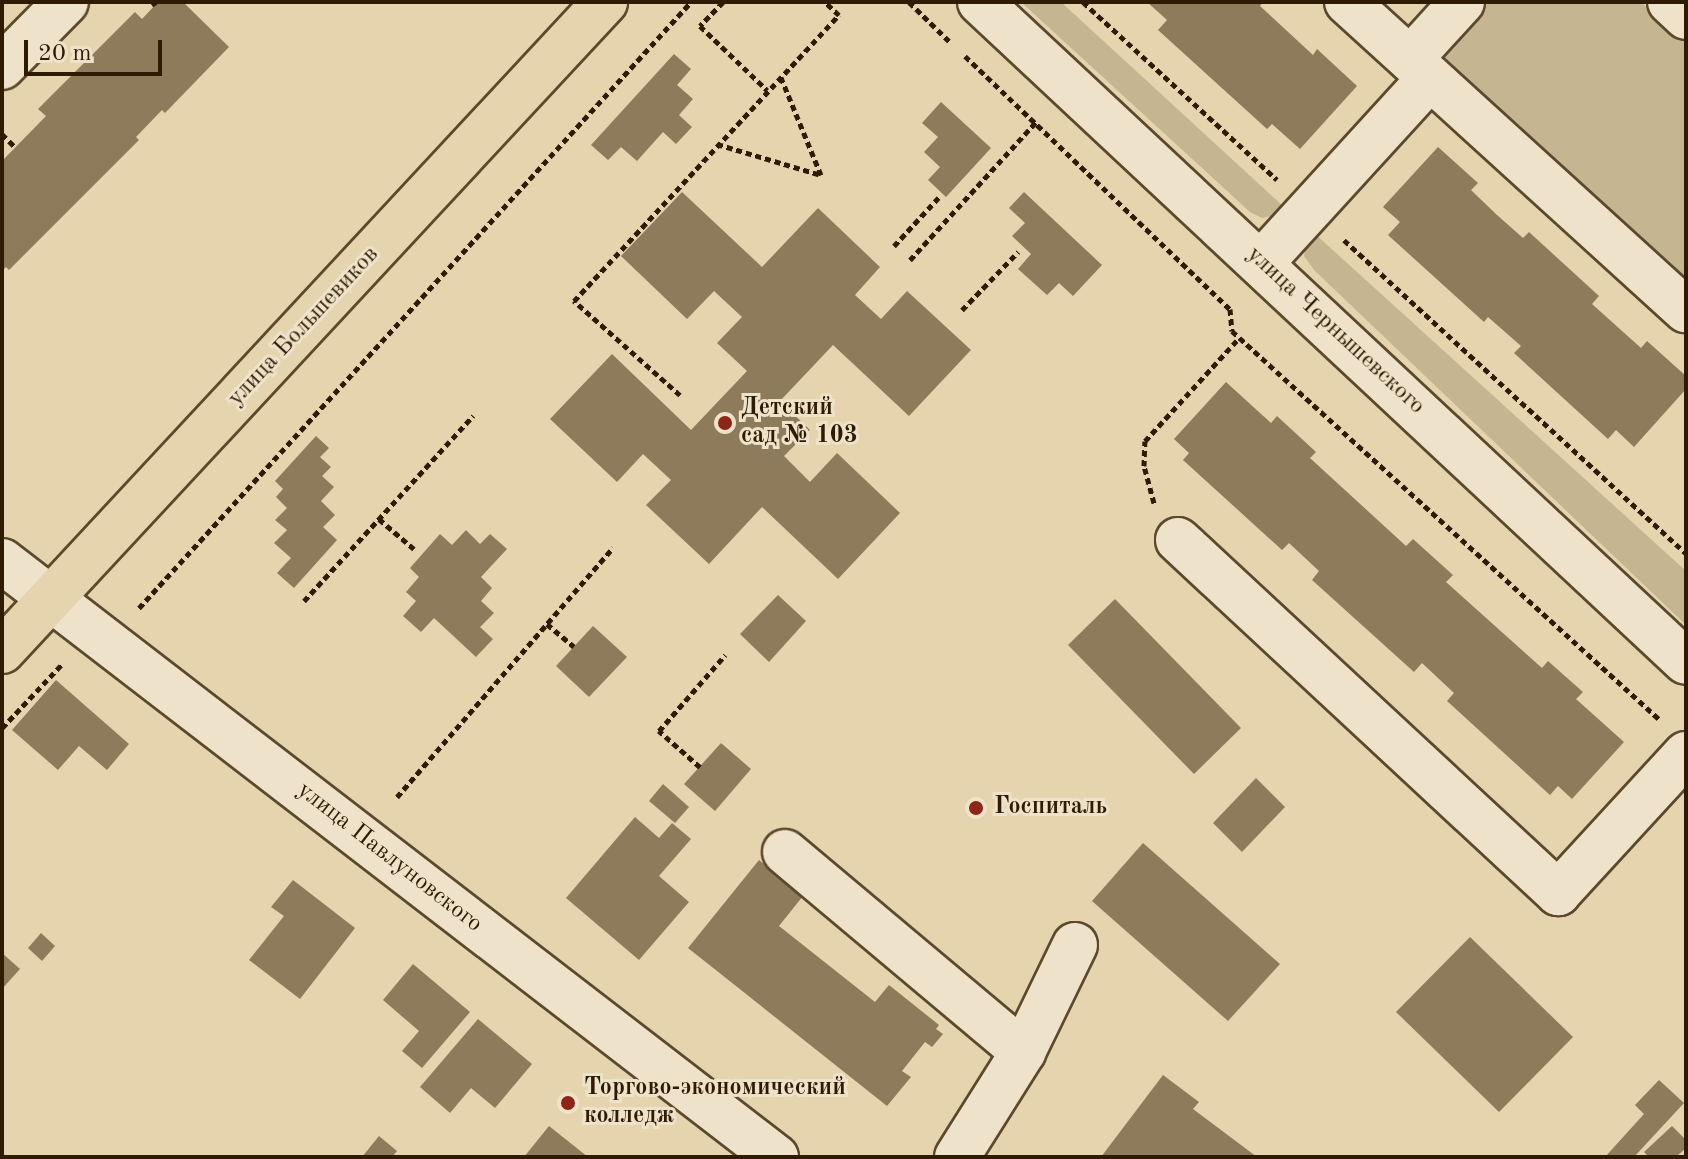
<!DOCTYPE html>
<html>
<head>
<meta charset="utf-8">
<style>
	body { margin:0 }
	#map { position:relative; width:1688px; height:1159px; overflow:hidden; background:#e5d4ae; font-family:"Old Standard TT",serif }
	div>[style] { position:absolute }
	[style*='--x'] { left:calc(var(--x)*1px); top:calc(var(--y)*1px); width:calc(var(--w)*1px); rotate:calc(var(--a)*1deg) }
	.green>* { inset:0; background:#c6b591 }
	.building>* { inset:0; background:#8e7b5b }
	.path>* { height:5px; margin-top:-2.5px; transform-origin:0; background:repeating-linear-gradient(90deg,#2f1b02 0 6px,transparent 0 10px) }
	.roads { filter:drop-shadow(2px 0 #5c492d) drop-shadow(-2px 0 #5c492d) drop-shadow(0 2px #5c492d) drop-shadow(0 -2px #5c492d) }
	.minor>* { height:44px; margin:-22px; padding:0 22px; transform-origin:22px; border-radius:22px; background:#eee3ca }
	.major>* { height:44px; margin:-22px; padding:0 22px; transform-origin:22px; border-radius:22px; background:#e5d4ae }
	.dots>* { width:22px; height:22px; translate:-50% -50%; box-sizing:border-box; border:4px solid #eee3ca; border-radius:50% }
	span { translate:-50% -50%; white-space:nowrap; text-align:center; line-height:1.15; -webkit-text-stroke:6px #eee3ca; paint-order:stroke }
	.street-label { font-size:24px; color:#2f1b02 }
	.poi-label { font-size:24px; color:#2f1b02; font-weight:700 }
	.left { translate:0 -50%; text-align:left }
	.frame { position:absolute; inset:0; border:4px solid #2f1b02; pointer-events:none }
	.scale { position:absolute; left:24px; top:40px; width:138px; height:36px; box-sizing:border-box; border:4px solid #2f1b02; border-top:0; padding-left:10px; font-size:24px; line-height:28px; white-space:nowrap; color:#2f1b02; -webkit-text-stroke:6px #eee3ca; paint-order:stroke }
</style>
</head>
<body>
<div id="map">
	<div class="green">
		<div style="clip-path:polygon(1021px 2px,1061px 2px,1284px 207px,1277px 215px,1262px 218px,1250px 212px)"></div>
		<div style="clip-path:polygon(1479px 2px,1641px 2px,1686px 43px,1686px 286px,1427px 58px)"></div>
		<div style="clip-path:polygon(1314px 233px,1686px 571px,1686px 625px,1314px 270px,1304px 256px,1307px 241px)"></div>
	</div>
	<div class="building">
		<div style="clip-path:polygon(158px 2px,183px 2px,229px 47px,165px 113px,162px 110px,136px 137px,139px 140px,9px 270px,6px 267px,2px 271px,2px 161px,46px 116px,38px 109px,135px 12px,142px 19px)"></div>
		<div style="clip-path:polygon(1147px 2px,1263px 2px,1260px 6px,1313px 55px,1317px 49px,1357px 86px,1300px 149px,1272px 124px,1267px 129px,1158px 30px,1167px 20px)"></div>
		<div style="clip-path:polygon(674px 54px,691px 69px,677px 85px,693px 99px,679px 115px,692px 127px,676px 144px,663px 132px,637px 161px,621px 147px,608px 160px,591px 145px)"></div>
		<div style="clip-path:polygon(941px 102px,991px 148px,946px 197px,928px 180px,940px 167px,924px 152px,938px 137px,922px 123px)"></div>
		<div style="clip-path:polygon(1438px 147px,1478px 183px,1471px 190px,1497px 215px,1523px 238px,1529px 232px,1599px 296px,1592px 304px,1641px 348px,1647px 341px,1686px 376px,1686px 389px,1634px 447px,1616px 430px,1608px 439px,1514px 353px,1521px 346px,1488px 317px,1484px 322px,1388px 235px,1400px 222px,1383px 207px)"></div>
		<div style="clip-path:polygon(682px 192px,762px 267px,818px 208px,880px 267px,855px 295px,881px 319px,907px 291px,971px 350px,909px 416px,833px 345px,780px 401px,810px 430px,784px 456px,810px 482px,837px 453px,900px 513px,838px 579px,762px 507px,709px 564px,646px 505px,671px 480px,643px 454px,617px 482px,550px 419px,612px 354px,691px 430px,747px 371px,717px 343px,742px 317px,714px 291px,687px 319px,621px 256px)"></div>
		<div style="clip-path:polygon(1024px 192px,1102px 265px,1073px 296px,1059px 283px,1047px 295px,1018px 269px,1031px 254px,1012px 236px,1025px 223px,1009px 208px)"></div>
		<div style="clip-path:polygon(1226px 382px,1271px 423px,1277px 416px,1316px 452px,1310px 458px,1406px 546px,1413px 539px,1453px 575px,1446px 582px,1542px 668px,1548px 661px,1583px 692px,1576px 699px,1624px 742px,1572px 799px,1558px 786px,1550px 795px,1447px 701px,1454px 693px,1422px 663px,1414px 672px,1312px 580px,1319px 571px,1289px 543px,1282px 550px,1183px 460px,1189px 453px,1174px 439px)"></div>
		<div style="clip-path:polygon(316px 436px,329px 448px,320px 457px,331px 467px,322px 476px,334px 487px,321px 501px,335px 515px,323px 527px,337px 540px,294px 588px,277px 573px,291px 558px,274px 543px,287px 530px,275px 520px,287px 508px,276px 497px,283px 489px,275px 481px)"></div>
		<div style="clip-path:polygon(466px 530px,480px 544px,490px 534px,507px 549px,481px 577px,492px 588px,481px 601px,494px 613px,480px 627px,493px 639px,476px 657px,434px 618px,421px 632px,403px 616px,416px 601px,406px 592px,419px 577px,410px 568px,440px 534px,452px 545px)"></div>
		<div style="clip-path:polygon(778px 595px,806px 621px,769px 662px,740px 634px)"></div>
		<div style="clip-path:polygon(1115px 599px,1241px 728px,1194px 774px,1068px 645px)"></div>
		<div style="clip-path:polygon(593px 626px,627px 657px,589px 697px,556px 666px)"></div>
		<div style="clip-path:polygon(56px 680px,129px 744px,107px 770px,79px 746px,58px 770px,12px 730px)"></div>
		<div style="clip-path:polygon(721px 743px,751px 769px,715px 811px,684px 784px)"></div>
		<div style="clip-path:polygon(1256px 778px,1285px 807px,1242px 852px,1213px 823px)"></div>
		<div style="clip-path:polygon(663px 784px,689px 807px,675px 823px,649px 801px)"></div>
		<div style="clip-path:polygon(635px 817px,659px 838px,672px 823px,691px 839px,659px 876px,689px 902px,639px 960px,566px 898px)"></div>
		<div style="clip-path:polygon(1143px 843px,1280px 964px,1228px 1021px,1092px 901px)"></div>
		<div style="clip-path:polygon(759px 860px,803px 896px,779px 926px,875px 1002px,889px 985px,939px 1025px,936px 1029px,943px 1034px,932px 1047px,925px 1042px,902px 1071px,911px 1077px,887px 1106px,688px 948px)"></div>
		<div style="clip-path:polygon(293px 880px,355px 928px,300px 999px,249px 960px,284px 916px,271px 907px)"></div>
		<div style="clip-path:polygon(41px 933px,55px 946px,42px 961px,28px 948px)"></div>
		<div style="clip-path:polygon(1470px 937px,1573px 1037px,1499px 1112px,1396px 1012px)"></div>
		<div style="clip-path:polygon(2px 953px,20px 969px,2px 989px)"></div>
		<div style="clip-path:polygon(413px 964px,470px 1012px,422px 1068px,402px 1051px,419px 1031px,383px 1000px)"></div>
		<div style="clip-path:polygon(478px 1019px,532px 1064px,495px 1108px,471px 1088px,450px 1113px,420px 1087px)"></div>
		<div style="clip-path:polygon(1163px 1075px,1199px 1102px,1193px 1109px,1257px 1157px,1101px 1157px)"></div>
		<div style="clip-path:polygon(1659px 1080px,1684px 1103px,1634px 1157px,1605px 1157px,1644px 1114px,1635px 1105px)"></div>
		<div style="clip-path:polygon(549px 1126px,588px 1157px,524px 1157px)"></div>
		<div style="clip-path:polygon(1672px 1126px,1686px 1140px,1686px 1148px,1676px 1157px,1649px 1157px,1644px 1152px)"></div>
		<div style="clip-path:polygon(379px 1136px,397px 1151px,392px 1157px,362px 1157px)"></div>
	</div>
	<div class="path">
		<div style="--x:153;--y:2;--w:4;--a:56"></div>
		<div style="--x:723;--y:2;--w:33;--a:134"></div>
		<div style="--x:700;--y:26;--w:93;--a:43.7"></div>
		<div style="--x:909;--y:2;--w:56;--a:44.3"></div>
		<div style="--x:1083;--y:2;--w:263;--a:42.5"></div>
		<div style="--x:965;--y:56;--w:366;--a:43.7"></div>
		<div style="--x:1230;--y:309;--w:22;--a:85"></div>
		<div style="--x:1232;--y:331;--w:577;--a:42.26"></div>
		<div style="--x:2;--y:134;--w:18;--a:45"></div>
		<div style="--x:717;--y:144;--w:109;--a:16.6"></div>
		<div style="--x:821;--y:175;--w:108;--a:-112.3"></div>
		<div style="--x:1344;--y:240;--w:464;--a:42.5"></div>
		<div style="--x:894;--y:246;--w:68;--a:-47.4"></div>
		<div style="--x:910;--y:260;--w:187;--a:-47.6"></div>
		<div style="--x:962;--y:310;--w:81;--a:-46"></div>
		<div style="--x:680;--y:395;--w:142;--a:-138.4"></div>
		<div style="--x:574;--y:301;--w:390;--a:-47.2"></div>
		<div style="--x:839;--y:15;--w:19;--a:-137"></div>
		<div style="--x:1154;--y:503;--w:38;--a:-105"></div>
		<div style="--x:1144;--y:466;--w:25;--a:-88"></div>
		<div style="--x:1145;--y:441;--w:139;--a:-47.6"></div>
		<div style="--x:379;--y:519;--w:46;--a:40.6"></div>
		<div style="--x:304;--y:601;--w:251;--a:-47.6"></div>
		<div style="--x:139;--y:608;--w:820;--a:-47.67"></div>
		<div style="--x:547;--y:624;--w:35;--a:40"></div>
		<div style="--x:2;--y:728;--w:89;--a:-46.8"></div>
		<div style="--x:700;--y:767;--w:55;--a:-138.7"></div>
		<div style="--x:659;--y:731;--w:101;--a:-49"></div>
		<div style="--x:397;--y:797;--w:330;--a:-49.1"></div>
	</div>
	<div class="roads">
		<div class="minor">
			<div style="--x:980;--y:2;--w:966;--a:43.07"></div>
			<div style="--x:1347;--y:2;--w:458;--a:42.3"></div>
			<div style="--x:1670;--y:2;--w:22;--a:43"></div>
			<div style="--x:1410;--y:59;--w:77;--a:-47.6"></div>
			<div style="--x:2;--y:67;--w:91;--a:-45.4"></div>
			<div style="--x:1262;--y:262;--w:249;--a:-47.6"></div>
			<div style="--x:1178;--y:540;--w:519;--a:42.89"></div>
			<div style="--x:1558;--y:893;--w:189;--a:-47.4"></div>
			<div style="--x:2;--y:561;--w:977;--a:37.6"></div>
			<div style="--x:785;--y:852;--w:311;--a:40"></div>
			<div style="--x:957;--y:1157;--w:124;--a:-57.8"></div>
			<div style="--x:1023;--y:1052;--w:119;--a:-64.1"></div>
		</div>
		<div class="major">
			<div style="--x:2;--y:651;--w:886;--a:-47.1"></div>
		</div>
	</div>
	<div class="dots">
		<div style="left:725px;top:423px;background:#8f2418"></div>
		<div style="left:976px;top:808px;background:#8f2418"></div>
		<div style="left:568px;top:1103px;background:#8f2418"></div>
	</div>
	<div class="street-label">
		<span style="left:304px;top:327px;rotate:-47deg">улица Большевиков</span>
		<span style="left:1335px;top:331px;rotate:43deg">улица Чернышевского</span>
		<span style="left:389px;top:858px;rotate:38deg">улица Павлуновского</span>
	</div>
	<div class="poi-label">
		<span class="left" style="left:741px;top:423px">Детский<br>сад № 103</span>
		<span class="left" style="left:994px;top:808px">Госпиталь</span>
		<span class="left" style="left:584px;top:1103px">Торгово-экономический<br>колледж</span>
	</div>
	<div class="frame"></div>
	<div class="scale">20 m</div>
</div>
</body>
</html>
